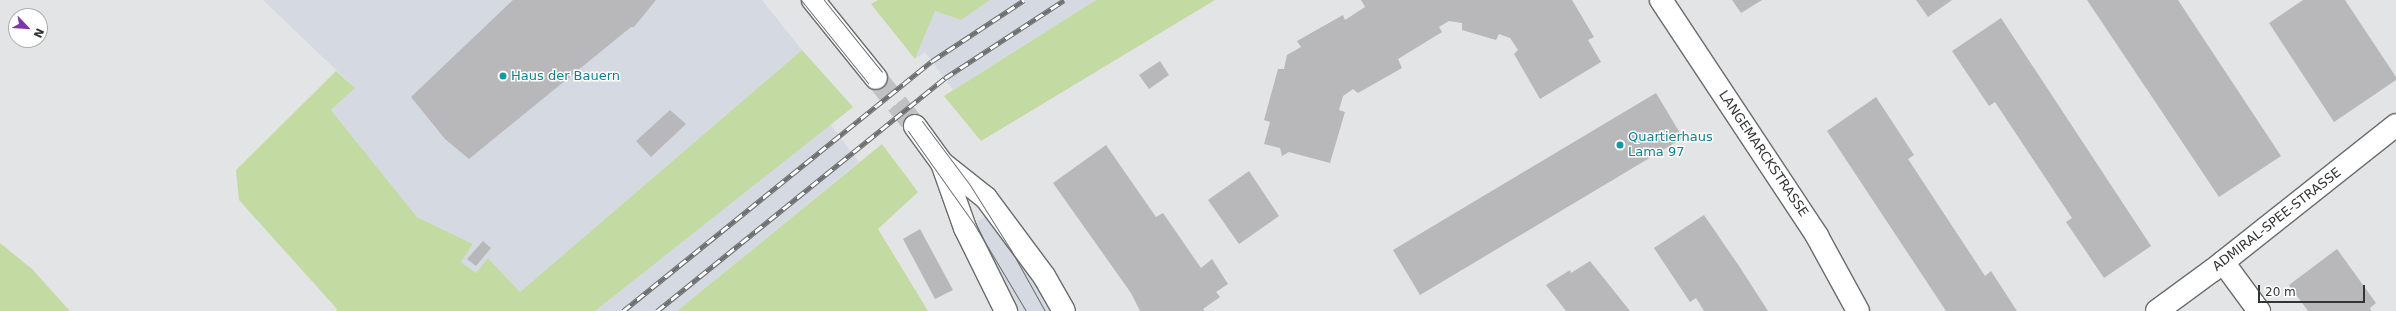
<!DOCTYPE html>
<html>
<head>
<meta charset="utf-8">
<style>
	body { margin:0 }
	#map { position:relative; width:2396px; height:311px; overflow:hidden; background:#e3e4e6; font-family:"DejaVu Sans",sans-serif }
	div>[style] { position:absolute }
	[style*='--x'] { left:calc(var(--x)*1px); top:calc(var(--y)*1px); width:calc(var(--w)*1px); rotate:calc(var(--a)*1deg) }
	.built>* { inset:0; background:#d5d9e1 }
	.green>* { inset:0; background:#c4daa3 }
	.building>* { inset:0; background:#b8b8ba }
	.major-tunnel>* { height:22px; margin-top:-11px; transform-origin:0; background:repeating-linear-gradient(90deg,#c0c1c2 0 22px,transparent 0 33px) }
	.roads { filter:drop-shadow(1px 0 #6b6c6d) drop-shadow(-1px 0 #6b6c6d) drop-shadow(0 1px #6b6c6d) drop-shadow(0 -1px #6b6c6d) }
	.minor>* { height:22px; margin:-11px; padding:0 11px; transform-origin:11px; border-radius:11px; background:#fff }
	.major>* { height:22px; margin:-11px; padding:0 11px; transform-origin:11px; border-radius:11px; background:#fff }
	.tram>* { height:1px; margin:-0.5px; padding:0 0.5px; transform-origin:0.5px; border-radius:0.5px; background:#6d6e6f }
	.rail>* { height:4.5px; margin-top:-2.25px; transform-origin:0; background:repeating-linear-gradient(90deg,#fff 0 9px,#6d6e6f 0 18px); box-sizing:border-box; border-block:1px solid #6d6e6f }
	.dots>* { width:11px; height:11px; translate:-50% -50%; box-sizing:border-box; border:2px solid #fff; border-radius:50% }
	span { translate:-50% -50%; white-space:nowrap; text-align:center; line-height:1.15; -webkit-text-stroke:3px #fff; paint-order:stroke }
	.culture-label { font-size:13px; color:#0d838f }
	.left { translate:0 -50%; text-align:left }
	.street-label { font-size:13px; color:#333434 }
	.north { position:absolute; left:8px; top:8px; width:40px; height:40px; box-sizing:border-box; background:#fff; border:1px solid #adaeae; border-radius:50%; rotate:115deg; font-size:11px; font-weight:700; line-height:16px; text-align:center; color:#333434 }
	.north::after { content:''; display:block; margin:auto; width:14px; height:18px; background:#7e37aa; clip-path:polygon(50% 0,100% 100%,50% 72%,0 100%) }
	.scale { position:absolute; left:2258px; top:285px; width:107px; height:18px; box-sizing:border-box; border:2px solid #333434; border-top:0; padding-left:5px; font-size:12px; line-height:14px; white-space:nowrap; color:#333434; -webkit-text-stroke:3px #fff; paint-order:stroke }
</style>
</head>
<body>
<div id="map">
	<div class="built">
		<div style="clip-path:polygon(263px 0,762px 0,802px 50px,520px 292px,489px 259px,476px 273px,461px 262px,473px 244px,417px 217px,331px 110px,355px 88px)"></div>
		<div style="clip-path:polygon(990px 0,1096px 0,953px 90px,925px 52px,915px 59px,935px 11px,961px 20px)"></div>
		<div style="clip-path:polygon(830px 124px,859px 162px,677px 311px,595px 311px)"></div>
		<div style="clip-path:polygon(990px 213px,1054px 311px,1014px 311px,974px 224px)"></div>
	</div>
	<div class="green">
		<div style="clip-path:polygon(878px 0,990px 0,961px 20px,935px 11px,915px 59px,871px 4px)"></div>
		<div style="clip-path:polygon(1096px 0,1215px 0,981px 141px,944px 96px)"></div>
		<div style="clip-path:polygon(802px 50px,853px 107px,595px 311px,336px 311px,337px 309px,239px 200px,236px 170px,336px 71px,355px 88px,331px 110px,417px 217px,473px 244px,461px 262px,476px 273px,488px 258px,520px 292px)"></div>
		<div style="clip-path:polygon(882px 144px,918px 192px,878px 229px,928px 311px,677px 311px)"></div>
		<div style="clip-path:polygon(0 243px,32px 269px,70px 311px,0 311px)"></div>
	</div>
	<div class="building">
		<div style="clip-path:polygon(513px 0,656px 0,634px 27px,631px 27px,469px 159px,445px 139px,411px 97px)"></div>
		<div style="clip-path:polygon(1361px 0,1572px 0,1594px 37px,1588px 40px,1601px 62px,1540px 99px,1514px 54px,1518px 50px,1510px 38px,1499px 34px,1496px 40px,1462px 30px,1462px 23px,1449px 21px,1439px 27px,1442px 32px,1398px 59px,1402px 68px,1358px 93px,1353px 89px,1343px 96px,1339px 110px,1345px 112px,1330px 163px,1289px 152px,1282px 156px,1280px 148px,1264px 144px,1270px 122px,1264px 120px,1278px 69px,1284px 69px,1287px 55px,1301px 47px,1297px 41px,1343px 15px,1345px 20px,1365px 7px)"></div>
		<div style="clip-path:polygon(1732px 0,1762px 0,1741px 13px)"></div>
		<div style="clip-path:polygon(1916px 0,1952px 0,1928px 17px)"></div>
		<div style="clip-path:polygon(2087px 0,2178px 0,2281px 156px,2219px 197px)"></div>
		<div style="clip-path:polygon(2303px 0,2345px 0,2396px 77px,2396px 80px,2334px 122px,2269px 23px)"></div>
		<div style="clip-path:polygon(2001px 18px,2151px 246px,2104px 278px,2066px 222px,2072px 218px,1995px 102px,1989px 106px,1952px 51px)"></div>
		<div style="clip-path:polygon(1160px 61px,1169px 75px,1149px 89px,1139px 75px)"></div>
		<div style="clip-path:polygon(1656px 93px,1683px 138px,1420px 295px,1393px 250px)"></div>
		<div style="clip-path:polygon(1876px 97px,1914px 155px,1908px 159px,1985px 276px,1991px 271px,2017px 311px,1946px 311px,1827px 131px)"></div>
		<div style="clip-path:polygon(670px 110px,686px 124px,651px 157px,636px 141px)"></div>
		<div style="clip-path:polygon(1106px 145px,1156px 217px,1163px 213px,1201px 268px,1212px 259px,1228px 284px,1216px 292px,1220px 297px,1203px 309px,1204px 311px,1140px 311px,1131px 293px,1053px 183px)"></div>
		<div style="clip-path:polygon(1249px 171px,1279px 216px,1239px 244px,1208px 200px)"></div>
		<div style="clip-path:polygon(1704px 215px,1739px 266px,1768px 311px,1704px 311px,1696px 298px,1690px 302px,1654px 248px)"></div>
		<div style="clip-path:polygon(920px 229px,953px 290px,935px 299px,903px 239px)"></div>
		<div style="clip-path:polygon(483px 241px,491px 248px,476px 266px,467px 259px)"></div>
		<div style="clip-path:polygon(2337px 249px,2376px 303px,2370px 308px,2371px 311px,2308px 311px,2289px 285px)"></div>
		<div style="clip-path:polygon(1590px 261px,1630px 311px,1566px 311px,1546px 285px,1570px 270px,1571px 273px)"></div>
	</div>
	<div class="major-tunnel">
		<div style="--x:876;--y:78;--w:62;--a:50.9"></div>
	</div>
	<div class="roads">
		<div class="minor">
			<div style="--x:1661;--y:0;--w:283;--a:56.5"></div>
			<div style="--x:1817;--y:236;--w:85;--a:61.3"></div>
			<div style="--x:2223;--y:262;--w:61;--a:53.7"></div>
			<div style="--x:2157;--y:311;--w:69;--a:-36.2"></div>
			<div style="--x:2213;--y:270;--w:233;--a:-38.4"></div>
		</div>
		<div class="major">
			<div style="--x:813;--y:0;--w:100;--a:51.1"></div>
			<div style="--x:915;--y:126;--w:46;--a:53.9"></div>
			<div style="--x:942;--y:163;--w:69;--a:70.5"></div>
			<div style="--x:965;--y:228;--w:93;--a:63.7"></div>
			<div style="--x:942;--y:163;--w:56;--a:38.5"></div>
			<div style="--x:986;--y:198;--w:97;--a:53.4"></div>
			<div style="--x:1044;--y:276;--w:40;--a:60.3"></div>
		</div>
	</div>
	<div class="tram">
		<div style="--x:801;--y:0;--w:107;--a:51.1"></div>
		<div style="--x:824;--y:0;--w:92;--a:51.1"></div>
		<div style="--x:922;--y:121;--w:80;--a:53.1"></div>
		<div style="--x:970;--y:185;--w:77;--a:57.8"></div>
		<div style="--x:1011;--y:250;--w:70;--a:60.9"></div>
		<div style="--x:908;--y:131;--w:114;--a:54.6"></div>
		<div style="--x:974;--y:224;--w:101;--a:59.1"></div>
	</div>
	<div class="rail">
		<div style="--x:623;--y:311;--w:397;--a:-39"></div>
		<div style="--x:932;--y:61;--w:110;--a:-33.5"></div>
		<div style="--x:657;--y:311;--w:370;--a:-39"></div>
		<div style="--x:945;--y:78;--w:142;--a:-33.2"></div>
	</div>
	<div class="dots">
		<div style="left:503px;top:76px;background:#0f9aa8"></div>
		<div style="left:1620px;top:145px;background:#0f9aa8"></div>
	</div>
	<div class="culture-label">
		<span class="left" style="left:511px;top:76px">Haus der Bauern</span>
		<span class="left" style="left:1628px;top:145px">Quartierhaus<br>Lama 97</span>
	</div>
	<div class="street-label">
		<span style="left:1763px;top:154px;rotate:56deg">LANGEMARCKSTRASSE</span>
		<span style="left:2277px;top:220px;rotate:-38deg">ADMIRAL-SPEE-STRASSE</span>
	</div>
	<div class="north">N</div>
	<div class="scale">20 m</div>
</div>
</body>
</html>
